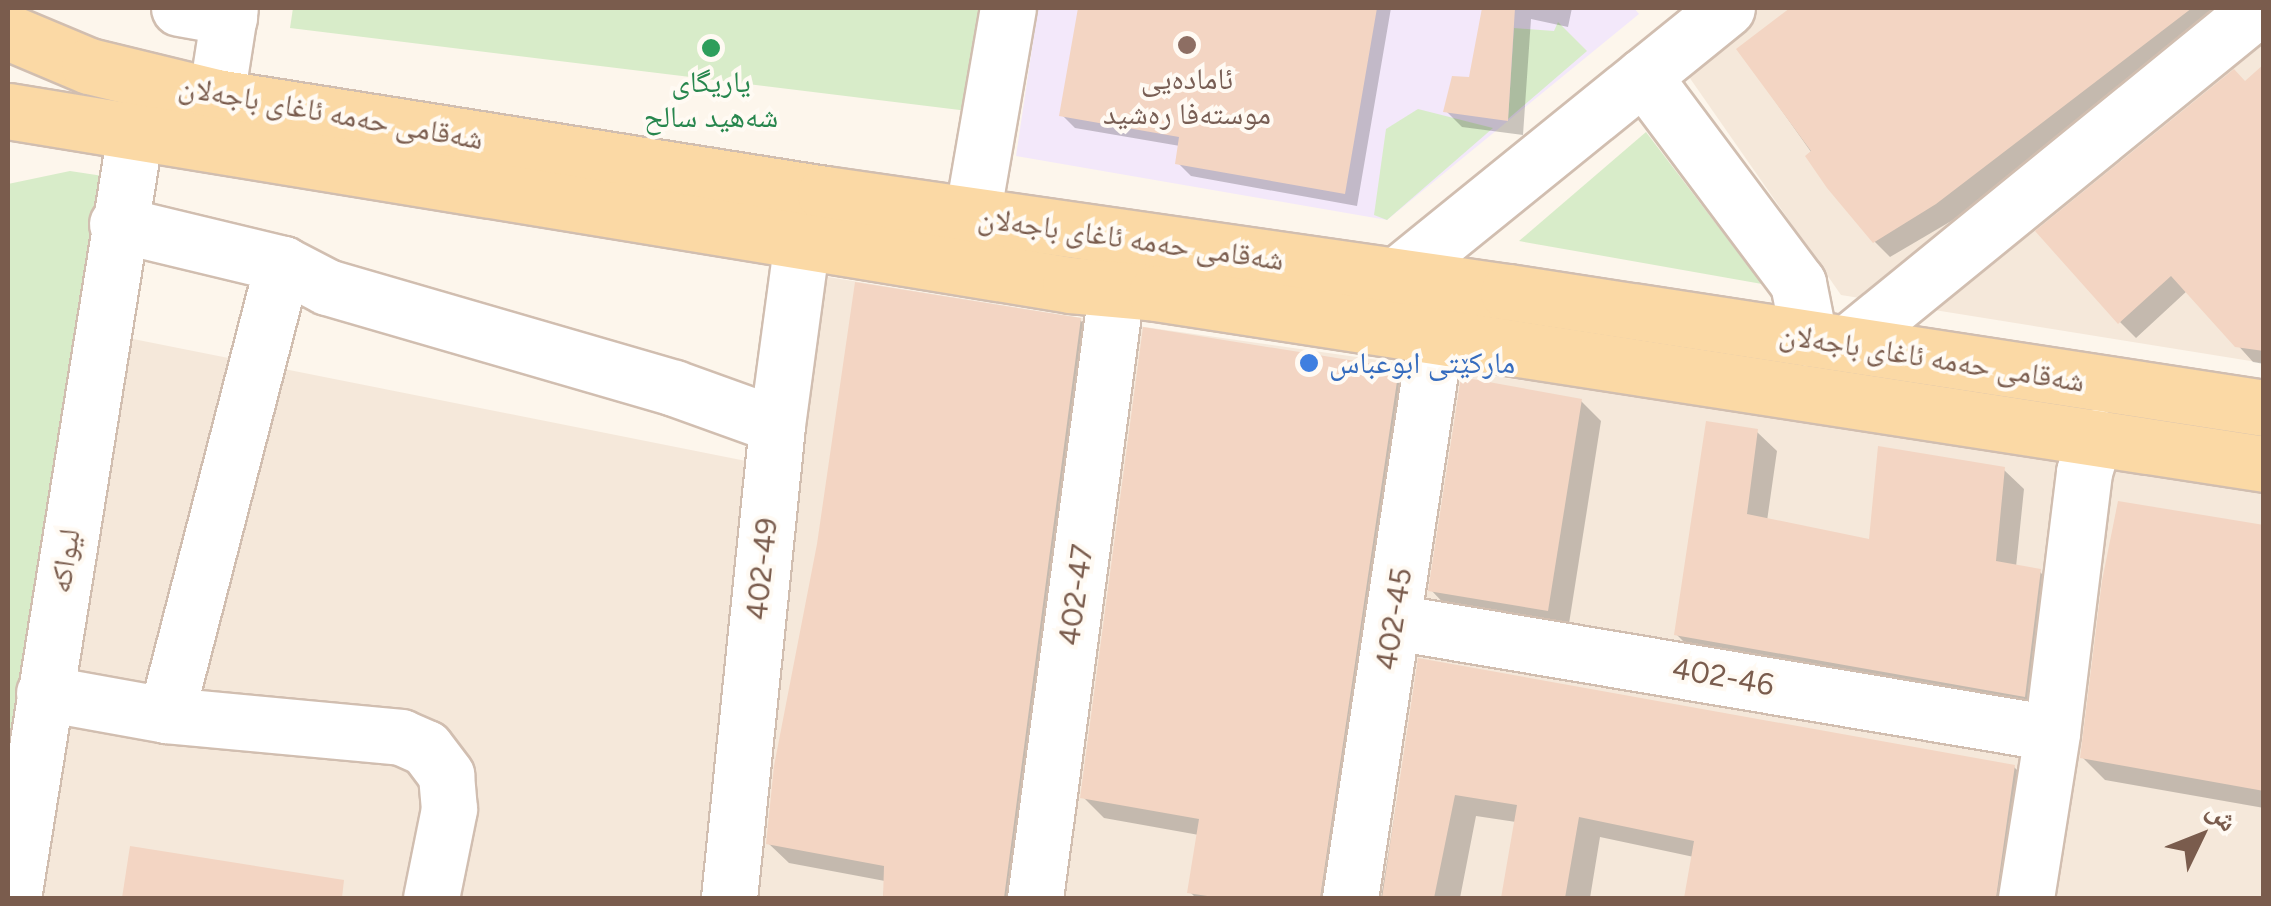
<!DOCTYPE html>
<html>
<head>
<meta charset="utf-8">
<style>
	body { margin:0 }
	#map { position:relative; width:2271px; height:906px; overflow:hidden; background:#fdf6ec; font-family:Figtree,"Noto Naskh Arabic",sans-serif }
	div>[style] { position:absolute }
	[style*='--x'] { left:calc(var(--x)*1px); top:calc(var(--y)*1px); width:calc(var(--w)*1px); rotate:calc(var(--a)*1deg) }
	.residential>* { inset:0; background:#f5e8da }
	.education>* { inset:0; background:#f3e8fa }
	.green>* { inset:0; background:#d8ecc9 }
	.shadow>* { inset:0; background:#0003 }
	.building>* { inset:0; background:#f3d5c3 }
	.roads { filter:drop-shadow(2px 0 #d1beb0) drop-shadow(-2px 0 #d1beb0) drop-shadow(0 2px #d1beb0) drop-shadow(0 -2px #d1beb0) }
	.minor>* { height:55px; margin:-27.5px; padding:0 27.5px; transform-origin:27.5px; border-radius:27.5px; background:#fff }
	.major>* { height:55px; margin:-27.5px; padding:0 27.5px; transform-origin:27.5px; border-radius:27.5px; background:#fbd9a5 }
	.dots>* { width:28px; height:28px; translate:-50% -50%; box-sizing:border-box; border:5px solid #fffaf3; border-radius:50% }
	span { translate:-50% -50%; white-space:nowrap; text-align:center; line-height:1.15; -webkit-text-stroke:8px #fffaf3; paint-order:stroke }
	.education-label { font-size:30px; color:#785e54 }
	.leisure-label { font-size:30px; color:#27864d }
	.street-label { font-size:30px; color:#7a5c4d }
	.shop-label { font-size:30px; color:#366cbe }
	.left { translate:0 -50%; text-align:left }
	.frame { position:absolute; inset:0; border:10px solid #7a5c4d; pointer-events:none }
	.north { position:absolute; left:2151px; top:786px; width:100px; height:100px; -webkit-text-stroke:8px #fffaf3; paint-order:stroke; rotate:47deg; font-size:28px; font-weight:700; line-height:40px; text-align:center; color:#7a5c4d }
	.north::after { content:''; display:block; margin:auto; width:35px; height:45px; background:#7a5c4d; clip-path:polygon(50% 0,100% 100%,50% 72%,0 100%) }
</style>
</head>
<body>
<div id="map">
	<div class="residential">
		<div style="clip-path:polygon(1708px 8px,2263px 8px,2263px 363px,1841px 295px,1687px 74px)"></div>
		<div style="clip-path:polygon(778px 269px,1095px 320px,2263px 485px,2263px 898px,12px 898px,78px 328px,751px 462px)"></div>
	</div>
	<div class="education">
		<div style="clip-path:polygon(1038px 8px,1634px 8px,1639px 14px,1387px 220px,1016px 156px)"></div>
	</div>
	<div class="green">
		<div style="clip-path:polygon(293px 8px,981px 8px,968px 111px,290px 28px)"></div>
		<div style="clip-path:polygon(1558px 22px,1587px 51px,1508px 119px,1514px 28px,1554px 31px)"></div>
		<div style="clip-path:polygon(1418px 109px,1493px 128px,1387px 220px,1374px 215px,1386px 129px)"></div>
		<div style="clip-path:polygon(1646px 132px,1762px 284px,1519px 241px)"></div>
		<div style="clip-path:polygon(70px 171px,103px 176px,8px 801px,8px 184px)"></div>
	</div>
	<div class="shadow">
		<div style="clip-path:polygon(1082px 8px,1391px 8px,1357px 206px,1191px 176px,1178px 163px,1180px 146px,1075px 128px,1062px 115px)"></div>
		<div style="clip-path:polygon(1480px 8px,1572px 8px,1568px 27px,1531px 19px,1523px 135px,1462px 127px,1446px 111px,1472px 79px,1485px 9px)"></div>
		<div style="clip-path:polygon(1793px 8px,2228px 8px,1953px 220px,1890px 257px,1874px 241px,1739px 50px)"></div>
		<div style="clip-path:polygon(2264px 67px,2264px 364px,2253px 362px,2188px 290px,2136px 338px,2120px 322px,2245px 84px)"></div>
		<div style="clip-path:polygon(1080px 320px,1100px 340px,1025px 898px,883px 898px,885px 881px,789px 863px,768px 843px)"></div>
		<div style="clip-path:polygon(1398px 370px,1419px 391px,1345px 898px,1196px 898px,1190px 892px,1199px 835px,1104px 818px,1083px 797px)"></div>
		<div style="clip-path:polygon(1581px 401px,1601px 421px,1568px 630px,1451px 611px,1431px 590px)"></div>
		<div style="clip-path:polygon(1757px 432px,1777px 451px,1767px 521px,1871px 542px,2004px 470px,2024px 489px,2016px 567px,2039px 571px,2059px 591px,2044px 715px,1696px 654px,1676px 634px)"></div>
		<div style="clip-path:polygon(2264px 527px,2264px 808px,2105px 780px,2082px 757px)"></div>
		<div style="clip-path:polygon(1420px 661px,2014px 767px,2036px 789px,2019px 898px,1687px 898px,1694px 857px,1600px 837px,1590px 898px,1503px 898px,1516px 822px,1476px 816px,1460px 898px,1381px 898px)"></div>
		<div style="clip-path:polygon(132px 848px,318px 878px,338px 898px,124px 898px)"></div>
	</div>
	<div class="building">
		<div style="clip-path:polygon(1078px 8px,1377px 8px,1345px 194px,1175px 164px,1179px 137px,1059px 116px)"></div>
		<div style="clip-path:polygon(1482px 8px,1515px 8px,1508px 121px,1443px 112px,1452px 76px,1469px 77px)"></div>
		<div style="clip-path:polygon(1790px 8px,2192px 8px,1936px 204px,1873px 243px,1827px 188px,1805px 156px,1811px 151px,1736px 49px)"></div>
		<div style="clip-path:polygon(2264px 64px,2264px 351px,2235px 347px,2171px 276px,2118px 324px,2035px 231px,2234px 69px,2245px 81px)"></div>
		<div style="clip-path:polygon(855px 282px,1081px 318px,1004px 898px,883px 898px,884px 866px,766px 844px,774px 766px,817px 544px)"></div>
		<div style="clip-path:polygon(1143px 327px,1399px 368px,1320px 898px,1221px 898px,1187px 893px,1199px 819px,1080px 798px)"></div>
		<div style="clip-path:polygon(1461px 377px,1582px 399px,1548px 611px,1428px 591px)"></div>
		<div style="clip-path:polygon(1706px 421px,1758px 429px,1747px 514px,1869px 539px,1878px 446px,2005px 467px,1996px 561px,2041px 569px,2025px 697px,1674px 635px)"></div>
		<div style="clip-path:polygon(2118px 501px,2264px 525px,2264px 791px,2080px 758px,2102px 581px)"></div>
		<div style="clip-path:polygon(1418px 658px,2015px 765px,1996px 898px,1684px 898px,1694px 841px,1579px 817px,1565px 898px,1501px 898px,1517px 805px,1455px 795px,1434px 898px,1382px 898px)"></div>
		<div style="clip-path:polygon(130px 846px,344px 880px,342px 898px,122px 898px)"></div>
	</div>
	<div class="roads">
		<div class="minor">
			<div style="--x:179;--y:8;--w:51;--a:10.2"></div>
			<div style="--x:1643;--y:76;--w:259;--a:53.2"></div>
			<div style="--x:1798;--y:283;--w:56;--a:78.7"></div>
			<div style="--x:216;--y:97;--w:90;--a:-81.1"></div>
			<div style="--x:972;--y:216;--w:211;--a:-80.2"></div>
			<div style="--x:117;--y:224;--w:171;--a:13.5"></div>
			<div style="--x:283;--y:264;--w:50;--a:27.6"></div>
			<div style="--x:327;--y:287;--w:361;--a:16.2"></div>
			<div style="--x:674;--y:388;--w:109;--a:19.8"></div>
			<div style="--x:1395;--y:277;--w:427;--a:-39"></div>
			<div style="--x:1848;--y:343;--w:530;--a:-39.18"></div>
			<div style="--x:1394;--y:622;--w:667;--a:9.58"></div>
			<div style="--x:44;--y:693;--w:124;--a:10.2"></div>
			<div style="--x:166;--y:715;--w:236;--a:5.3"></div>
			<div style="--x:401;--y:737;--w:27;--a:24"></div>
			<div style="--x:426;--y:748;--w:34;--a:53"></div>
			<div style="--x:446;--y:775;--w:34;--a:85"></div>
			<div style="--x:449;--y:809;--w:91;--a:101.4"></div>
			<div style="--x:166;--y:715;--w:466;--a:-75.5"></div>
			<div style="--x:13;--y:898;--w:775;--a:-80.94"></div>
			<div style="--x:729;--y:898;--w:475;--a:-84.2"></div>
			<div style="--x:777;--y:425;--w:186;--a:-82.3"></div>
			<div style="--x:1035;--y:898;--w:612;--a:-82.4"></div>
			<div style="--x:1350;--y:898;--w:565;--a:-81.35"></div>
			<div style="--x:2026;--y:898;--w:167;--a:-81"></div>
			<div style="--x:2052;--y:733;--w:263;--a:-83"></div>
			<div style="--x:2084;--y:472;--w:37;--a:-73"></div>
		</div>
		<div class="major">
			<div style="--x:8;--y:32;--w:88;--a:22.8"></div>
			<div style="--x:89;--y:66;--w:131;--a:13.7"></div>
			<div style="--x:216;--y:97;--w:617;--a:9.05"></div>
			<div style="--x:825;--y:194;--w:690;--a:8.17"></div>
			<div style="--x:1508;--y:292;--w:765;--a:8.72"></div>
			<div style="--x:8;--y:111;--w:1076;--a:9.3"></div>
			<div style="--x:1070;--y:285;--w:86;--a:5.3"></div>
			<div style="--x:1156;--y:293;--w:1121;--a:8.77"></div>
		</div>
	</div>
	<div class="dots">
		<div style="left:1187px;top:45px;background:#8d6e63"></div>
		<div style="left:711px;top:48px;background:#2e9e5b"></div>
		<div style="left:1309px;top:363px;background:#3f7fe0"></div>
	</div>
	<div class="education-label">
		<span style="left:1187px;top:96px">ئامادەیی<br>موستەفا رەشید</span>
	</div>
	<div class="leisure-label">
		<span style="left:711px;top:99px">یاریگای<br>شەهید سالح</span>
	</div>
	<div class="street-label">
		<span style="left:331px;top:113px;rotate:10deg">شەقامی حەمە ئاغای باجەلان</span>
		<span style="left:1131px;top:239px;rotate:8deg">شەقامی حەمە ئاغای باجەلان</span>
		<span style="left:1932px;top:358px;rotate:9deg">شەقامی حەمە ئاغای باجەلان</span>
		<span style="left:65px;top:561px;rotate:-81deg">لیواکە</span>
		<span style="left:762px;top:569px;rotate:-84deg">402-49</span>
		<span style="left:1076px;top:595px;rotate:-82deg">402-47</span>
		<span style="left:1394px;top:619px;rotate:-81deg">402-45</span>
		<span style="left:1723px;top:677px;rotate:10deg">402-46</span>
	</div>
	<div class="shop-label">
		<span class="left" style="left:1329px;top:363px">مارکێتی ابوعباس</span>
	</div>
	<div class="frame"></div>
	<div class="north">ش</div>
</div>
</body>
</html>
